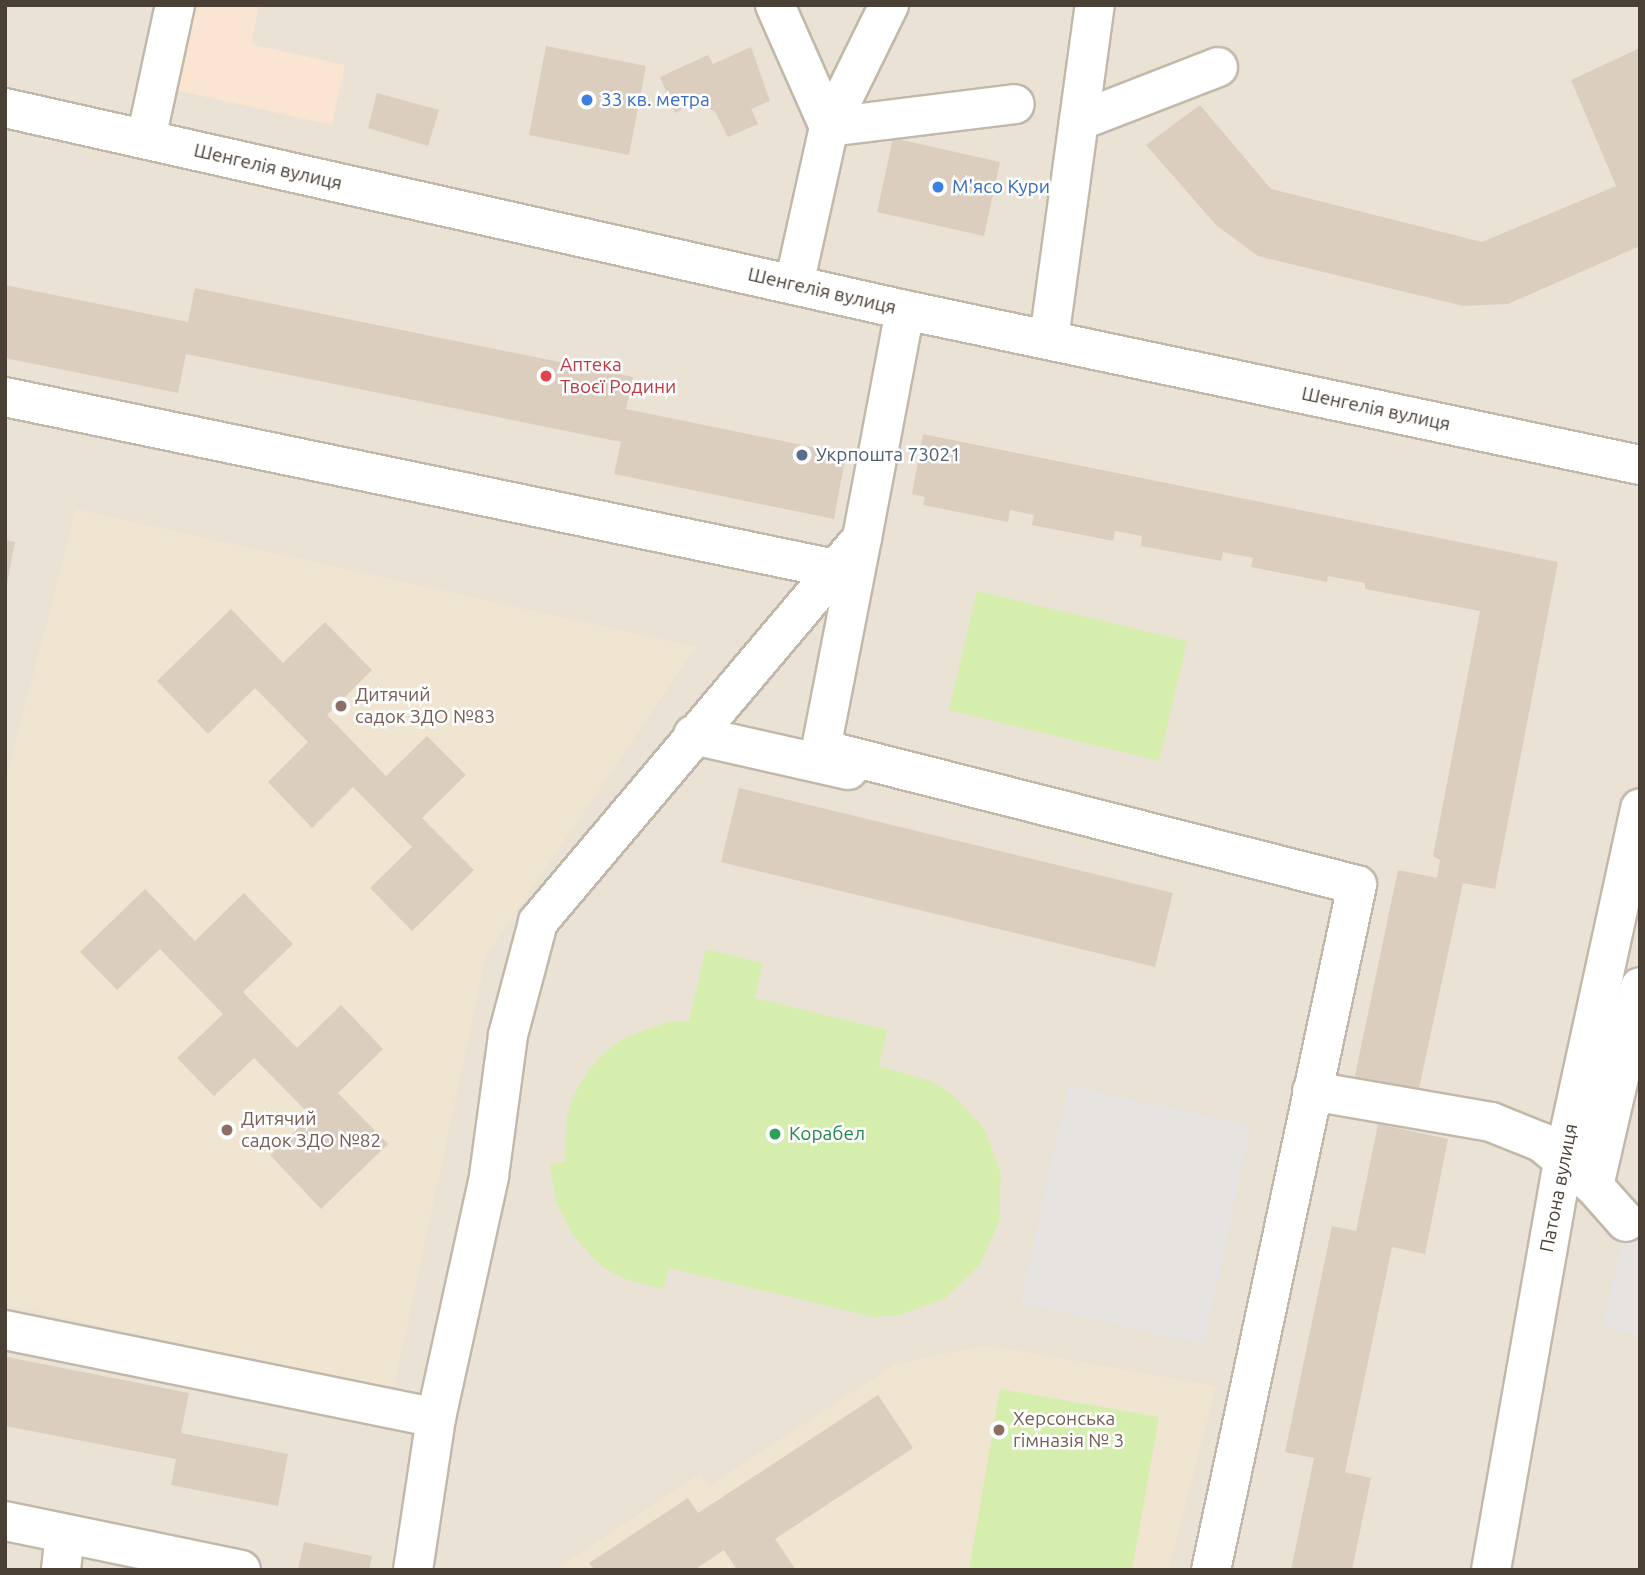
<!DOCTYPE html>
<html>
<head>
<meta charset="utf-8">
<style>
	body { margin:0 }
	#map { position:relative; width:1645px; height:1575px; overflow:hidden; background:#f5f0e8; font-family:Ubuntu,sans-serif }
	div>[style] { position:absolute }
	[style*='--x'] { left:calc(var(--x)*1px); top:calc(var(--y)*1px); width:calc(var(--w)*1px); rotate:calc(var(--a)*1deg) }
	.residential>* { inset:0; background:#eae2d5 }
	.commercial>* { inset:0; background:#f9e5d2 }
	.education>* { inset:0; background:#f0e5d1 }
	.green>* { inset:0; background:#d5edad }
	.parking>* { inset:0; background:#e6e3e0 }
	.building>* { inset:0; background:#dbcebf }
	.roads { filter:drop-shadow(2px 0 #c2b8a9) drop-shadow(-2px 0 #c2b8a9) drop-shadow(0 2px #c2b8a9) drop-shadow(0 -2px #c2b8a9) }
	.minor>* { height:38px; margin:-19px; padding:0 19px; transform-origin:19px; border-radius:19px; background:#fff }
	.dots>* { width:19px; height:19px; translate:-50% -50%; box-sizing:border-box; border:4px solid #fff; border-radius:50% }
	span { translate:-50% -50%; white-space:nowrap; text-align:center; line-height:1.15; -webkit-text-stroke:5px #fff; paint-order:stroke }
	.shop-label { font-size:19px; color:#366cbe }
	.left { translate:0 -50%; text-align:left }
	.street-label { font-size:19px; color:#4a4036 }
	.health-label { font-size:19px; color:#be3a42 }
	.service-label { font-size:19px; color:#4e5e75 }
	.education-label { font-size:19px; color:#785e54 }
	.leisure-label { font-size:19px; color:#27864d }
	.frame { position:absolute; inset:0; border:7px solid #4a4036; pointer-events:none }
</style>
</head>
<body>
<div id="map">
	<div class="residential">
		<div style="clip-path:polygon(5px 5px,1640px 5px,1640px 1570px,5px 1570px)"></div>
	</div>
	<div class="commercial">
		<div style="clip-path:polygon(194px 5px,259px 5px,251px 44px,345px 65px,332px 125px,175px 90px)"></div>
	</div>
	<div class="education">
		<div style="clip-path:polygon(76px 509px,696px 647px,486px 956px,393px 1392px,5px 1304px,5px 783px)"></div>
		<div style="clip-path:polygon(986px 1345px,1216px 1386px,1169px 1570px,554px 1570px,700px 1474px,709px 1486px,895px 1364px)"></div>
	</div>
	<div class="green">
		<div style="clip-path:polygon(977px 591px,1187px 641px,1159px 761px,949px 710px)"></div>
		<div style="clip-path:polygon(706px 949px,763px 963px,755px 998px,887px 1030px,879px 1066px,930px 1081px,951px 1093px,984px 1128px,1001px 1174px,999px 1222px,979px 1266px,944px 1299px,899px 1315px,874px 1317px,669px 1268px,663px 1289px,627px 1280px,611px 1272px,596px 1261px,572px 1234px,556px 1201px,550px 1165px,565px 1161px,567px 1116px,575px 1093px,587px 1072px,603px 1054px,622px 1039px,667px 1022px,689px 1021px)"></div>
		<div style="clip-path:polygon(1000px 1389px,1159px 1417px,1132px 1570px,969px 1570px)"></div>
	</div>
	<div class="parking">
		<div style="clip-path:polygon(1068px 1085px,1251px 1126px,1204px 1344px,1020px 1303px)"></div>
		<div style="clip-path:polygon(1640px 1167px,1640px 1336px,1602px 1326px)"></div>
	</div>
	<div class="building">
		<div style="clip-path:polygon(546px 46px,646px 66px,629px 155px,529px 135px)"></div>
		<div style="clip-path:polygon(751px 47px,770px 101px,751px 109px,758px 124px,728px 137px,715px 112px,698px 101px,675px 113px,660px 77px,708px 55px,713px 64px)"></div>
		<div style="clip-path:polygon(1640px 48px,1640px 246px,1508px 304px,1463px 306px,1258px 256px,1217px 226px,1146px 145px,1200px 105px,1271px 189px,1482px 242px,1616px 186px,1571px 80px)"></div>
		<div style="clip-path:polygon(377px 93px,439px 110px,428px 146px,368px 128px)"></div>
		<div style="clip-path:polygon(893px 138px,1000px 162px,984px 236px,877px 212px)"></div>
		<div style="clip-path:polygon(5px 285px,188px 322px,195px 288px,633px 377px,626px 409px,846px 454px,834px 519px,614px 474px,621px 442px,186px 354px,178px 393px,5px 358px)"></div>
		<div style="clip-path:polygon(923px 434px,1558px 562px,1495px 889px,1463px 883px,1417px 1098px,1353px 1085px,1398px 870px,1437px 878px,1440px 860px,1433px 856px,1480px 611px,1365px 589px,1365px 583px,1328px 576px,1327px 582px,1251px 567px,1253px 558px,1223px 552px,1221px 561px,1141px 546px,1142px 536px,1115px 531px,1113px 541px,1032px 525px,1034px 515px,1010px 510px,1008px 522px,923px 505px,925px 497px,912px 494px)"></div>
		<div style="clip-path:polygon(5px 540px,15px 542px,7px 584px,5px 584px)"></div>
		<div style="clip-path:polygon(231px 609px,283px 663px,325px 622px,372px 670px,327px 715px,386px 776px,427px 736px,466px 775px,422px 818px,474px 870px,412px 931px,370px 888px,412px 847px,353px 787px,312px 828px,268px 782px,308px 742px,255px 688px,208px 734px,157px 681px)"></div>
		<div style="clip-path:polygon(739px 788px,1173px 893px,1155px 967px,721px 862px)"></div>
		<div style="clip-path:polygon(145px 889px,195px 941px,244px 893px,293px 944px,243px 992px,297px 1048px,341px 1005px,383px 1049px,338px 1093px,388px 1144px,321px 1209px,270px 1155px,311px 1116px,254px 1058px,214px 1096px,177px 1058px,223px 1014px,160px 949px,117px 990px,80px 952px)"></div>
		<div style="clip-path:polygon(1378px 1124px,1448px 1139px,1425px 1254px,1392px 1247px,1345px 1472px,1371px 1478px,1352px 1570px,1291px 1570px,1314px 1458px,1285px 1452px,1332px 1226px,1356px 1231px)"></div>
		<div style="clip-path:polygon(7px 1357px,189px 1393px,181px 1433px,288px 1454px,278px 1506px,171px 1485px,176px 1459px,5px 1426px)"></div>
		<div style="clip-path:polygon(878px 1395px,913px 1448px,775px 1539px,796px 1570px,737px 1570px,724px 1550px,694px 1570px,594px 1570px,589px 1563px,688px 1498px,698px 1513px)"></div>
		<div style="clip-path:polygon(304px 1542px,372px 1556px,369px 1570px,298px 1570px)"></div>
	</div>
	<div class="roads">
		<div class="minor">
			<div style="--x:775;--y:5;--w:133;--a:66.1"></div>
			<div style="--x:829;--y:127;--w:162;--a:102.5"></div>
			<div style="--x:5;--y:108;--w:922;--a:12.65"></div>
			<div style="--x:905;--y:310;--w:751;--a:11.91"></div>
			<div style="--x:1079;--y:121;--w:149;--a:-21.2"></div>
			<div style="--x:829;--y:127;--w:187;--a:-7"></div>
			<div style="--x:829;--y:127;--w:136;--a:-63.8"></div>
			<div style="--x:146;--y:139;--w:137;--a:-77.8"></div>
			<div style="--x:1049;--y:339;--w:337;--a:-82.2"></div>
			<div style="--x:5;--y:397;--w:848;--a:11.71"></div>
			<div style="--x:862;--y:538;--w:215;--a:101"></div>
			<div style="--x:821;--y:749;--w:553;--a:14.24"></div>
			<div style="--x:1357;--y:885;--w:700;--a:102.03"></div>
			<div style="--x:693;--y:735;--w:159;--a:12.7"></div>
			<div style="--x:1312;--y:1091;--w:182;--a:9.8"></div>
			<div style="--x:1491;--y:1122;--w:54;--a:21.8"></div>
			<div style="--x:1541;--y:1142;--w:69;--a:39.7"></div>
			<div style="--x:1594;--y:1186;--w:204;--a:-77"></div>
			<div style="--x:1594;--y:1186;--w:48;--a:48.4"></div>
			<div style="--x:5;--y:1330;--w:440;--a:11.5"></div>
			<div style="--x:5;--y:1521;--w:241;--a:11.7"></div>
			<div style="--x:61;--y:1570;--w:36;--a:-84"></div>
			<div style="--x:413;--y:1570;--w:154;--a:-81.4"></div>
			<div style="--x:436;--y:1418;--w:248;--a:-77.6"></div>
			<div style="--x:489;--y:1176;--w:142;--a:-82.3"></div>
			<div style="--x:508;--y:1035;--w:117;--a:-75.1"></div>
			<div style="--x:538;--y:922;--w:502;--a:-49.84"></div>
			<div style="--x:862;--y:538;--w:232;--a:-79.3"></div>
			<div style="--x:1491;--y:1570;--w:414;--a:-80"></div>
			<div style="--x:1563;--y:1162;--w:362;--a:-77.7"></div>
		</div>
	</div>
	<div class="dots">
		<div style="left:587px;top:100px;background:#3f7fe0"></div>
		<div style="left:938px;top:187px;background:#3f7fe0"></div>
		<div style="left:546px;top:376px;background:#e0444e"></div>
		<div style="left:802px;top:455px;background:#5c6f8a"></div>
		<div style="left:341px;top:706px;background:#8d6e63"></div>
		<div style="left:227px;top:1130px;background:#8d6e63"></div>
		<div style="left:775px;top:1134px;background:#2e9e5b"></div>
		<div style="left:999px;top:1430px;background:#8d6e63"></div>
	</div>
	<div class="shop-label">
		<span class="left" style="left:601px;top:100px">33 кв. метра</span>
		<span class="left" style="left:952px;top:187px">М'ясо Кури</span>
	</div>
	<div class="street-label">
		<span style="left:268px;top:167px;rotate:13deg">Шенгелія вулиця</span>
		<span style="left:822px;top:291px;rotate:13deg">Шенгелія вулиця</span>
		<span style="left:1376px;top:409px;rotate:12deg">Шенгелія вулиця</span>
		<span style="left:1559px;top:1188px;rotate:-79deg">Патона вулиця</span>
	</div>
	<div class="health-label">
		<span class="left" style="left:560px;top:376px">Аптека<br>Твоєї Родини</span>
	</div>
	<div class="service-label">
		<span class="left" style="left:816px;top:455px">Укрпошта 73021</span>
	</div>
	<div class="education-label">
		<span class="left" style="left:355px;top:706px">Дитячий<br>садок ЗДО №83</span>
		<span class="left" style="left:241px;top:1130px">Дитячий<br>садок ЗДО №82</span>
		<span class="left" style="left:1013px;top:1430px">Херсонська<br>гімназія № 3</span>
	</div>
	<div class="leisure-label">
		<span class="left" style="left:789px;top:1134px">Корабел</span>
	</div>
	<div class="frame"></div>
</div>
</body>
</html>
